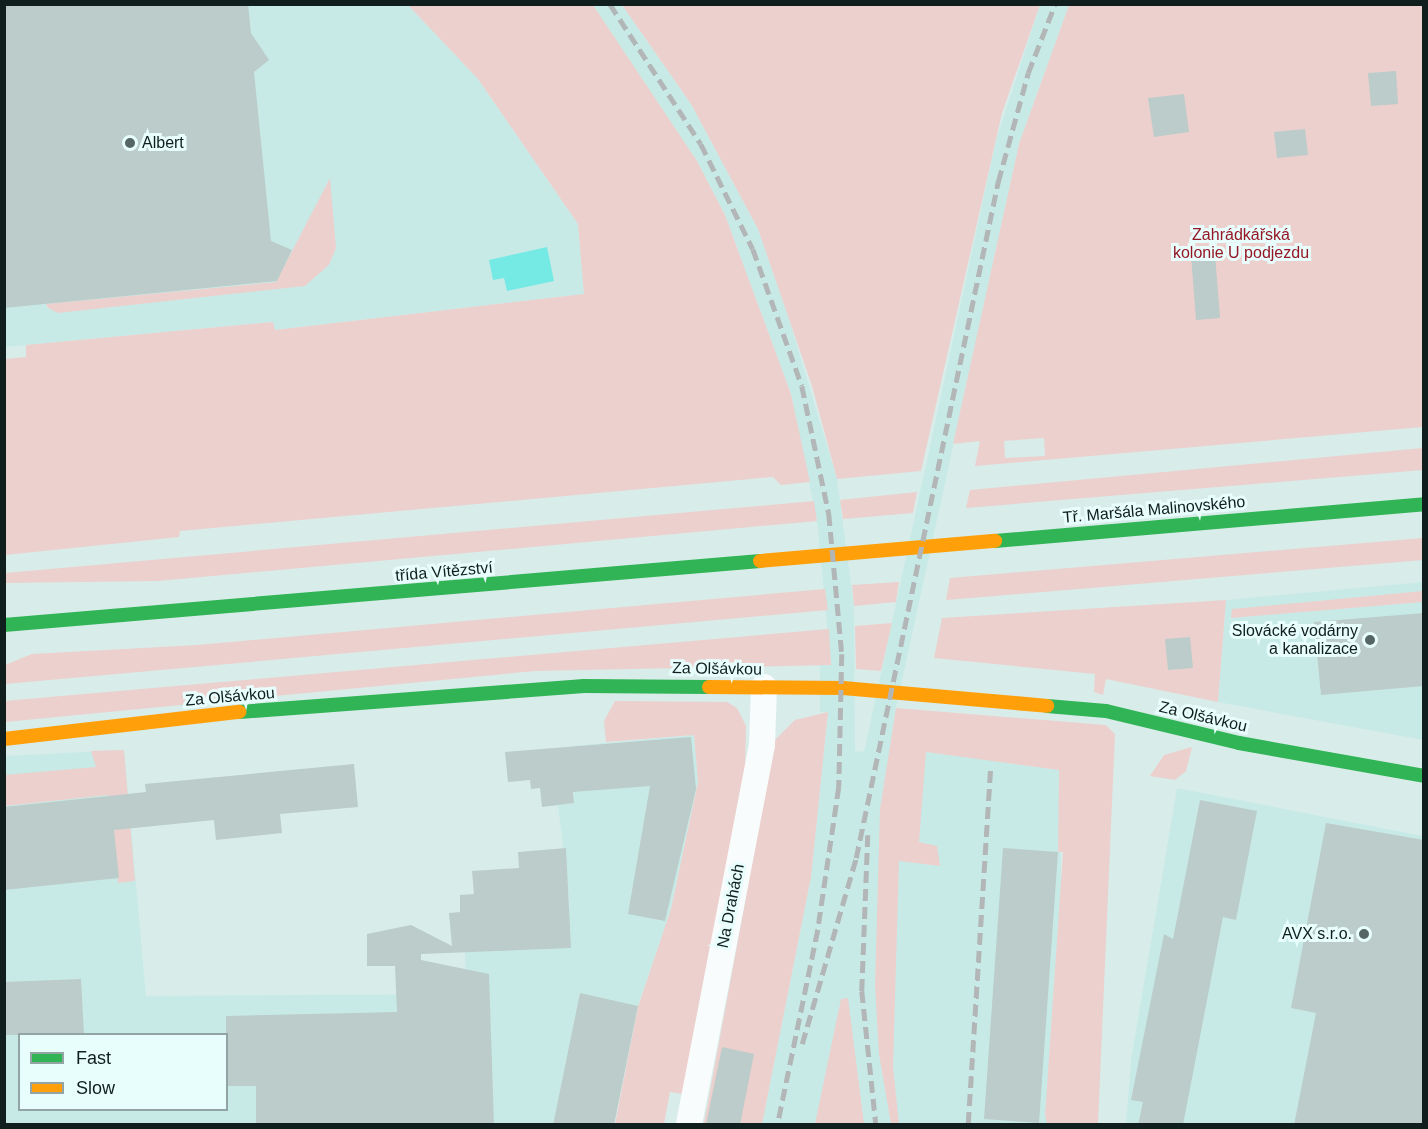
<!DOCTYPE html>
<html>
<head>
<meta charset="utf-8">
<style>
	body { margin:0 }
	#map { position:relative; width:1428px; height:1129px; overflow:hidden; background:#d8ecea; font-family:Helvetica,sans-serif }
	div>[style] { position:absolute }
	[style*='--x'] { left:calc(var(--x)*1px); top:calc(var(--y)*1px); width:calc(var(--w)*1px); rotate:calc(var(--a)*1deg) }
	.built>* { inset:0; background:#c8eae7 }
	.green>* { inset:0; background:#ecd0cd }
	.water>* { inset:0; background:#75e9e3 }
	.building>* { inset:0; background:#bbccca }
	.street>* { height:26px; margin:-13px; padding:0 13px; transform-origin:13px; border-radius:13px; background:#f9fcfc }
	.fast>* { height:14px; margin:-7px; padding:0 7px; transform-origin:7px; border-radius:7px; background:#30b455 }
	.slow>* { height:14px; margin:-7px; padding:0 7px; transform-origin:7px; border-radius:7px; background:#ff9f0a }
	.rail>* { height:4.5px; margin-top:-2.25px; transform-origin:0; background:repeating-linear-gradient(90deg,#b2b6b6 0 12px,transparent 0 18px) }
	.dots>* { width:16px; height:16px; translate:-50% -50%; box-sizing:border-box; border:3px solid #e8fefc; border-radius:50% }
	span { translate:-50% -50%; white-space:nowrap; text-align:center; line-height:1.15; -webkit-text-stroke:6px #e8fefc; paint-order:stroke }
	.poi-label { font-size:16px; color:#101e1d }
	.left { translate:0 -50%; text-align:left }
	.right { translate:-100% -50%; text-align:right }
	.park-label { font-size:16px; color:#951725 }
	.street-label { font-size:16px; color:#101e1d }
	.frame { position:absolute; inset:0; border:6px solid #101e1d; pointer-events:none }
	.legend { position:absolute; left:18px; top:1033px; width:210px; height:78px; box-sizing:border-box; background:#e8fefc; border:2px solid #92a4a3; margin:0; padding:8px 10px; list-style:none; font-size:18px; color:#101e1d }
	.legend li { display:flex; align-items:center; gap:12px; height:30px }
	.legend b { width:30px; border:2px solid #92a4a3 }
</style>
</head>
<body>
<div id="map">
	<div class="built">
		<div style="clip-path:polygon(5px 5px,408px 5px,478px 79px,578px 224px,584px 294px,274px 330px,273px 322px,5px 347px)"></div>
		<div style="clip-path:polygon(593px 5px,622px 5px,691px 104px,758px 229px,780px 289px,837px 479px,854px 606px,855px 751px,864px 752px,996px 140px,1040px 5px,1069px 5px,1019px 144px,896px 708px,999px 762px,1059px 770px,1066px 1124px,762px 1124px,811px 877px,828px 712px,820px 712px,820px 664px,831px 664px,817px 521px,791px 394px,725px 215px,697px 161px)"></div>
		<div style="clip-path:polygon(1423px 582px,1423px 740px,1218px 702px,1226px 600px)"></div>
		<div style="clip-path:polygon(evenodd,694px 735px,698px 782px,671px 909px,638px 1006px,580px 994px,556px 1124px,5px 1124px,5px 756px,124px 750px,146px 996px,466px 994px,464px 912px,570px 907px,558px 805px,574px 803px,573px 746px,694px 735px,20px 1034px,226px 1034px,226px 1110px,20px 1110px,20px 1034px)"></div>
		<div style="clip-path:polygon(1177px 788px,1423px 836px,1423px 1124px,1126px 1124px,1131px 1060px)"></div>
	</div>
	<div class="green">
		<div style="clip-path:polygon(408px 5px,593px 5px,697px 161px,725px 215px,791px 394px,810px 482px,781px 485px,773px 477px,180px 531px,179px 537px,5px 555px,5px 359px,26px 357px,26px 345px,273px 322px,275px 330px,584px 294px,578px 224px,478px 79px)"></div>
		<div style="clip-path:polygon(622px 5px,1040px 5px,1002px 113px,921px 471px,837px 479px,812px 386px,758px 229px,691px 104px)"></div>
		<div style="clip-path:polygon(evenodd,1069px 5px,1423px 5px,1423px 427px,975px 466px,980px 441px,953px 444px,1019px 144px,1069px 5px,1044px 438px,1045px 456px,1005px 458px,1004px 441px,1044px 438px)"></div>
		<div style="clip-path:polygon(330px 178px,336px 248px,329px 265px,305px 286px,58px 313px,48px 308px,46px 304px,276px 282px)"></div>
		<div style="clip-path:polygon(1423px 448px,1423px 470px,966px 508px,970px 490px)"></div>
		<div style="clip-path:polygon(917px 492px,913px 513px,843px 519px,840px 500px)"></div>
		<div style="clip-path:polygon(814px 501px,817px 521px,158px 581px,5px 583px,5px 573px)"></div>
		<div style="clip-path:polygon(1423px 538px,1423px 560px,946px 600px,950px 578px)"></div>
		<div style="clip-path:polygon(899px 582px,896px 602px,854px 606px,852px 585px)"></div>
		<div style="clip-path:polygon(825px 589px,828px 610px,5px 684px,5px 665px,32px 654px,197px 645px)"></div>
		<div style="clip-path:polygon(1423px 591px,1423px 602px,1231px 618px,1232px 609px)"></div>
		<div style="clip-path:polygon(1226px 600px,1218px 702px,1106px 679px,1103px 695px,1094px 692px,1095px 674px,934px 658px,942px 618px)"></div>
		<div style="clip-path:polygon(892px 623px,881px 671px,856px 669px,855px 626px)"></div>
		<div style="clip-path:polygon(829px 629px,831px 665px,535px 671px,5px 722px,4px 701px)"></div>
		<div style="clip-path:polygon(615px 701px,727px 702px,737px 708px,746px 726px,745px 768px,683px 1094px,670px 1092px,664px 1124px,615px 1124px,638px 1007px,671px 909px,698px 782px,694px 735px,606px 742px,604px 721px)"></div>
		<div style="clip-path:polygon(896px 708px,1106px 725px,1115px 734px,1098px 1124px,1047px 1124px,1045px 1115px,1063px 852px,1058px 852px,1059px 770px,926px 752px,919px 842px,937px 846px,940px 866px,899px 861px,893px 1067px,899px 1124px,891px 1124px,879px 1054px,875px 985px,880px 809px)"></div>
		<div style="clip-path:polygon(828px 712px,811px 877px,762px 1124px,704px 1124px,775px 740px,795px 720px)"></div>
		<div style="clip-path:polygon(1192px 747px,1186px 771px,1175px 780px,1150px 776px,1164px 755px)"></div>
		<div style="clip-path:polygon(124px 750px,135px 881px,118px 883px,108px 795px,5px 806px,4px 775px,96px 767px,91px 751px)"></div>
		<div style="clip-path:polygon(848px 998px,864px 1124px,815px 1124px,841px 999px)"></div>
	</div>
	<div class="water">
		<div style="clip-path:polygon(547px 247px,554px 281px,507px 291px,504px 278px,493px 280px,489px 260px)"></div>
	</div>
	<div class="building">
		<div style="clip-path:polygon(4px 4px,248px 4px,251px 33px,269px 60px,254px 72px,271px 241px,292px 250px,277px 281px,4px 308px)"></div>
		<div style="clip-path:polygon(1396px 71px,1398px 104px,1371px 106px,1368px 73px)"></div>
		<div style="clip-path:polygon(1184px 94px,1189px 132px,1154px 137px,1148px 98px)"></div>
		<div style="clip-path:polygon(1305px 129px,1308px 155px,1277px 158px,1274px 132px)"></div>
		<div style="clip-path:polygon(1215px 254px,1220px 318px,1196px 320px,1191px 255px)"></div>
		<div style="clip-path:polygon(1424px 613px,1424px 686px,1321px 695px,1314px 622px)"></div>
		<div style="clip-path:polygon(1190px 637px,1193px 668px,1168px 670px,1165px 639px)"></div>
		<div style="clip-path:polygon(691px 737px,696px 789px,665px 921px,628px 914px,650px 786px,573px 792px,574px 803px,542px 807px,540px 788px,531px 789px,530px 780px,508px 782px,505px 752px)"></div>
		<div style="clip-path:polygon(354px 764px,358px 807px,280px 814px,282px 833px,216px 840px,214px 820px,114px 830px,119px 878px,4px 890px,4px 807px,146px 792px,145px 784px)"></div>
		<div style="clip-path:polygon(1200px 800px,1257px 811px,1236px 920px,1223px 917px,1183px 1125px,1138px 1125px,1143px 1102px,1131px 1100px,1164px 934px,1173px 939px)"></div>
		<div style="clip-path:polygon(1326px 823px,1424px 840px,1424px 1125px,1294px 1125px,1316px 1013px,1291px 1008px)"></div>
		<div style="clip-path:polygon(566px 848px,571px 948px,421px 954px,421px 960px,489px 974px,494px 1125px,256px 1125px,256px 1086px,226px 1086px,226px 1016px,397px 1012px,395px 966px,367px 966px,367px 934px,411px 925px,452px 946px,449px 913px,460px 912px,460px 895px,474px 894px,472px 871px,519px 868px,518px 852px)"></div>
		<div style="clip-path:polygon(1003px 848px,1058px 852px,1039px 1123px,984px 1119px)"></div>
		<div style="clip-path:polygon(81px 979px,84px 1035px,4px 1035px,4px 982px)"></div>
		<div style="clip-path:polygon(580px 993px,638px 1006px,614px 1125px,553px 1125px)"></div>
		<div style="clip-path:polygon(722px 1047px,754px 1054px,740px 1125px,706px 1125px)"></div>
	</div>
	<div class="street">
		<div style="--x:689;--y:1124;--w:386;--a:-79.1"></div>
		<div style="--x:762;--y:745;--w:58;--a:-88"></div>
	</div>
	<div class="fast">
		<div style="--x:995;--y:541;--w:431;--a:-4.9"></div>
		<div style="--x:4;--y:625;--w:759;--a:-4.84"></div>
		<div style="--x:1047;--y:706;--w:59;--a:4.8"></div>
		<div style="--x:1106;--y:711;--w:137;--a:13.5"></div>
		<div style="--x:1239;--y:743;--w:188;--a:10.1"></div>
		<div style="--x:239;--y:712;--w:346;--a:-4.3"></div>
		<div style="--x:584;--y:686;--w:125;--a:0.5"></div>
	</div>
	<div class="slow">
		<div style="--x:760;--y:561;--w:236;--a:-4.9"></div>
		<div style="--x:709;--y:687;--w:134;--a:0.4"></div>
		<div style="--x:843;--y:688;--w:205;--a:5"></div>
		<div style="--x:4;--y:739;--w:237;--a:-6.6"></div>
	</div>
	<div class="rail">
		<div style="--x:610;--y:4;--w:167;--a:57"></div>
		<div style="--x:701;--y:144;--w:117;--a:63.7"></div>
		<div style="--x:753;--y:249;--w:145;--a:70.3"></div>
		<div style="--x:802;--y:386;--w:131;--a:78.1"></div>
		<div style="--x:829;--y:514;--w:141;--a:84.7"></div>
		<div style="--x:842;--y:654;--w:133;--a:91.3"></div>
		<div style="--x:839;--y:787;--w:145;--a:98.4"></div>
		<div style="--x:818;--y:930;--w:198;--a:101.7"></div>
		<div style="--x:868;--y:835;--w:156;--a:92.2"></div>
		<div style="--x:862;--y:991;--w:134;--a:84"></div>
		<div style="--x:802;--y:1044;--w:194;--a:-73.8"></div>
		<div style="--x:856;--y:858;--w:691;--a:-78.14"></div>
		<div style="--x:998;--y:182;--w:113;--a:-74.6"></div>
		<div style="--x:1028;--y:73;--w:74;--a:-68.6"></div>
		<div style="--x:968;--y:1124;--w:355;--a:-86.4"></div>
	</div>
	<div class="dots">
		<div style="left:130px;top:143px;background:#566665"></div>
		<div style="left:1370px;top:640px;background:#566665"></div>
		<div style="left:1364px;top:934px;background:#566665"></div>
	</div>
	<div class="poi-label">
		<span class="left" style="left:142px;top:143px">Albert</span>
		<span class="right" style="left:1358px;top:640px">Slovácké vodárny<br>a kanalizace</span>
		<span class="right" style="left:1352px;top:934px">AVX s.r.o.</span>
	</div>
	<div class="park-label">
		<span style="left:1241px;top:244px">Zahrádkářská<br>kolonie U podjezdu</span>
	</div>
	<div class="street-label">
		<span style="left:1154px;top:510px;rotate:-5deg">Tř. Maršála Malinovského</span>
		<span style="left:444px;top:572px;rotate:-5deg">třída Vítězství</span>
		<span style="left:717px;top:669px;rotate:1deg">Za Olšávkou</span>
		<span style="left:230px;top:697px;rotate:-5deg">Za Olšávkou</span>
		<span style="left:1203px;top:717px;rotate:13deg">Za Olšávkou</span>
		<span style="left:731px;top:906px;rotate:-79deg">Na Drahách</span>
	</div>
	<div class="frame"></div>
	<ul class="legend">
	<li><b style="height:8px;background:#30b455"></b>Fast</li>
	<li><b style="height:8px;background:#ff9f0a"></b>Slow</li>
	</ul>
</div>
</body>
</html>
